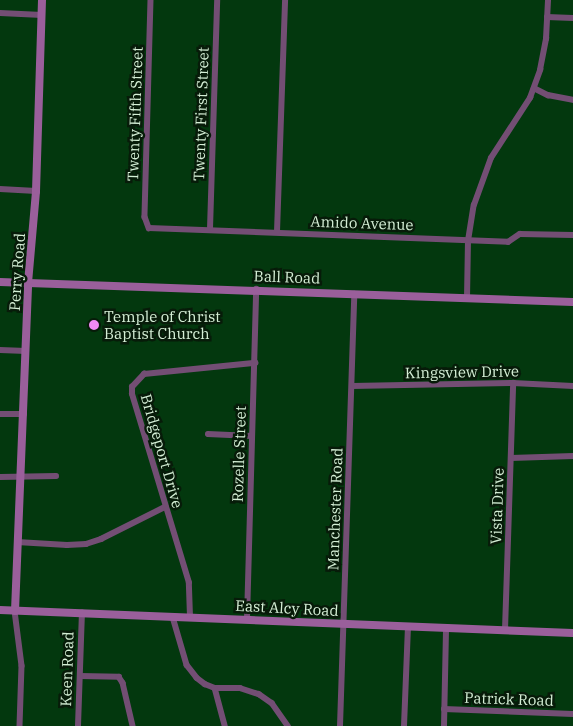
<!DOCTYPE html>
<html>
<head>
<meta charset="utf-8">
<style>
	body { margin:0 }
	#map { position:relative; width:573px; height:726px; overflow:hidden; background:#03380e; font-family:"IBM Plex Serif",serif }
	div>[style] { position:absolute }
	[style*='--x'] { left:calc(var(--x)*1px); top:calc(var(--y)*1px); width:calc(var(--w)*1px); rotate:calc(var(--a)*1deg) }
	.street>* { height:5.5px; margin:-2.75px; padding:0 2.75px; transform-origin:2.75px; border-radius:2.75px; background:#734e74 }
	.secondary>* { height:8px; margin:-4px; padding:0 4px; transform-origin:4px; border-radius:4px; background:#9a5f9b }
	.dots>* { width:14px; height:14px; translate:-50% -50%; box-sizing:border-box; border:2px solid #071b09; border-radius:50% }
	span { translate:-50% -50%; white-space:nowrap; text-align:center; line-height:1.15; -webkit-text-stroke:5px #071b09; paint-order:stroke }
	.street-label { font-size:15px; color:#d5efd6 }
	.poi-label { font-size:15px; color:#d5efd6 }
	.left { translate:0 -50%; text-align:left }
</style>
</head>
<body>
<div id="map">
	<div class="street">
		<div style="--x:151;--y:0;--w:217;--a:91.6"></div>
		<div style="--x:145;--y:217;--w:12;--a:70"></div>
		<div style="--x:149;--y:228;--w:359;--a:2.2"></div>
		<div style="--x:508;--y:242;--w:14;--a:-34"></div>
		<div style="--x:520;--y:234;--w:53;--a:1.1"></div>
		<div style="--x:0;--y:13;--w:42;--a:2.7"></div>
		<div style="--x:547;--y:17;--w:26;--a:2"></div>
		<div style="--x:534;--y:88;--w:16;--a:27"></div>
		<div style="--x:548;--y:95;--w:25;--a:11"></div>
		<div style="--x:0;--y:189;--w:36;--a:3"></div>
		<div style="--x:210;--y:229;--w:229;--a:-88.2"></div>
		<div style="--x:277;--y:232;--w:232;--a:-88"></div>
		<div style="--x:467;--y:298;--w:57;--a:-89"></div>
		<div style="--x:468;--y:241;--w:36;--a:-81"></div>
		<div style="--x:474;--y:205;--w:50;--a:-70.1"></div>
		<div style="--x:491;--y:158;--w:72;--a:-57"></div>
		<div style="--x:530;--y:98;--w:30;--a:-70"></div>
		<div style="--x:540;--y:70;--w:32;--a:-79"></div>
		<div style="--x:546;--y:39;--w:39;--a:-87"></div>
		<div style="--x:0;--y:350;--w:26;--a:2"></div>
		<div style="--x:352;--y:386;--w:161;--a:-1.1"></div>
		<div style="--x:513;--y:383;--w:60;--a:2.9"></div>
		<div style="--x:0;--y:414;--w:24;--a:0"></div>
		<div style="--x:208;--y:434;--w:44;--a:2.6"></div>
		<div style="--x:511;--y:458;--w:62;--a:-1.8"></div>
		<div style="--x:0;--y:477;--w:56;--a:-1"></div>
		<div style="--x:17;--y:542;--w:50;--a:3.4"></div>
		<div style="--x:67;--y:545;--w:19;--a:-3"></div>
		<div style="--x:86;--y:544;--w:16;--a:-18"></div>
		<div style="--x:101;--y:539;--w:72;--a:-26.6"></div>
		<div style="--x:15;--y:611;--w:55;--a:82.7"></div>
		<div style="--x:22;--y:666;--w:60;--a:91.9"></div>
		<div style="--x:173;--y:617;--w:50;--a:73.7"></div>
		<div style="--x:187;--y:665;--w:16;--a:52"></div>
		<div style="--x:197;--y:678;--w:10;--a:37"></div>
		<div style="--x:205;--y:684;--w:11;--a:22"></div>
		<div style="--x:215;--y:688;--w:25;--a:0"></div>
		<div style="--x:240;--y:688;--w:20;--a:18"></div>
		<div style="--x:259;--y:694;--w:16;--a:35"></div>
		<div style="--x:272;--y:703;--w:28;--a:55"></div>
		<div style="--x:190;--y:617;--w:34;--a:-92"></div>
		<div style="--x:189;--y:583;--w:197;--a:-106.8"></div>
		<div style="--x:132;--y:394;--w:7;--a:-90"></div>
		<div style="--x:132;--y:387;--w:18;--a:-47"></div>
		<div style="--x:144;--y:374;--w:112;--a:-5.7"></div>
		<div style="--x:247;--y:619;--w:330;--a:-88.4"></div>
		<div style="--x:505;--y:630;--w:247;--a:-88.1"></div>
		<div style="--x:80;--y:676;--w:39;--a:1"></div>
		<div style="--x:119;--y:677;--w:7;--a:56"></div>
		<div style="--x:123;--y:683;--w:44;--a:76.9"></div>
		<div style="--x:215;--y:688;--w:39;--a:75"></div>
		<div style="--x:444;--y:709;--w:129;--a:2.2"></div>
		<div style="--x:78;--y:726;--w:113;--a:-88"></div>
		<div style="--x:340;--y:726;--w:432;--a:-88.1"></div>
		<div style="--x:404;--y:726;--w:99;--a:-87.7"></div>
		<div style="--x:444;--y:726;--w:98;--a:-88.8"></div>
	</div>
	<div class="secondary">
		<div style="--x:0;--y:282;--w:573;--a:2"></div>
		<div style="--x:0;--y:610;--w:573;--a:2.3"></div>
		<div style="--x:15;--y:611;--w:328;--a:-87.7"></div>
		<div style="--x:28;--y:283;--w:92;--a:-85"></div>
		<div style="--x:36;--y:191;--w:191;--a:-88.2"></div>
	</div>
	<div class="dots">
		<div style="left:94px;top:325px;background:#f18af4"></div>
	</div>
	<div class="street-label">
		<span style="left:135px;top:114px;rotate:-88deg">Twenty Fifth Street</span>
		<span style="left:201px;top:114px;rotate:-88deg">Twenty First Street</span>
		<span style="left:362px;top:223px;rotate:2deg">Amido Avenue</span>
		<span style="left:17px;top:272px;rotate:-86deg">Perry Road</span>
		<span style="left:287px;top:277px;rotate:2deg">Ball Road</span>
		<span style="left:462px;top:372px;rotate:-1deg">Kingsview Drive</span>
		<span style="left:162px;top:451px;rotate:74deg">Bridgeport Drive</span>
		<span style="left:239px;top:454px;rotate:-88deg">Rozelle Street</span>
		<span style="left:497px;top:506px;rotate:-88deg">Vista Drive</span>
		<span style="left:335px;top:509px;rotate:-88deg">Manchester Road</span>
		<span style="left:287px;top:608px;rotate:3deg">East Alcy Road</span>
		<span style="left:67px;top:669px;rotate:-88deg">Keen Road</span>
		<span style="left:509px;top:699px;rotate:2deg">Patrick Road</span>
	</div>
	<div class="poi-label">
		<span class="left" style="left:104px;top:325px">Temple of Christ<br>Baptist Church</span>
	</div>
</div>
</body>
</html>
